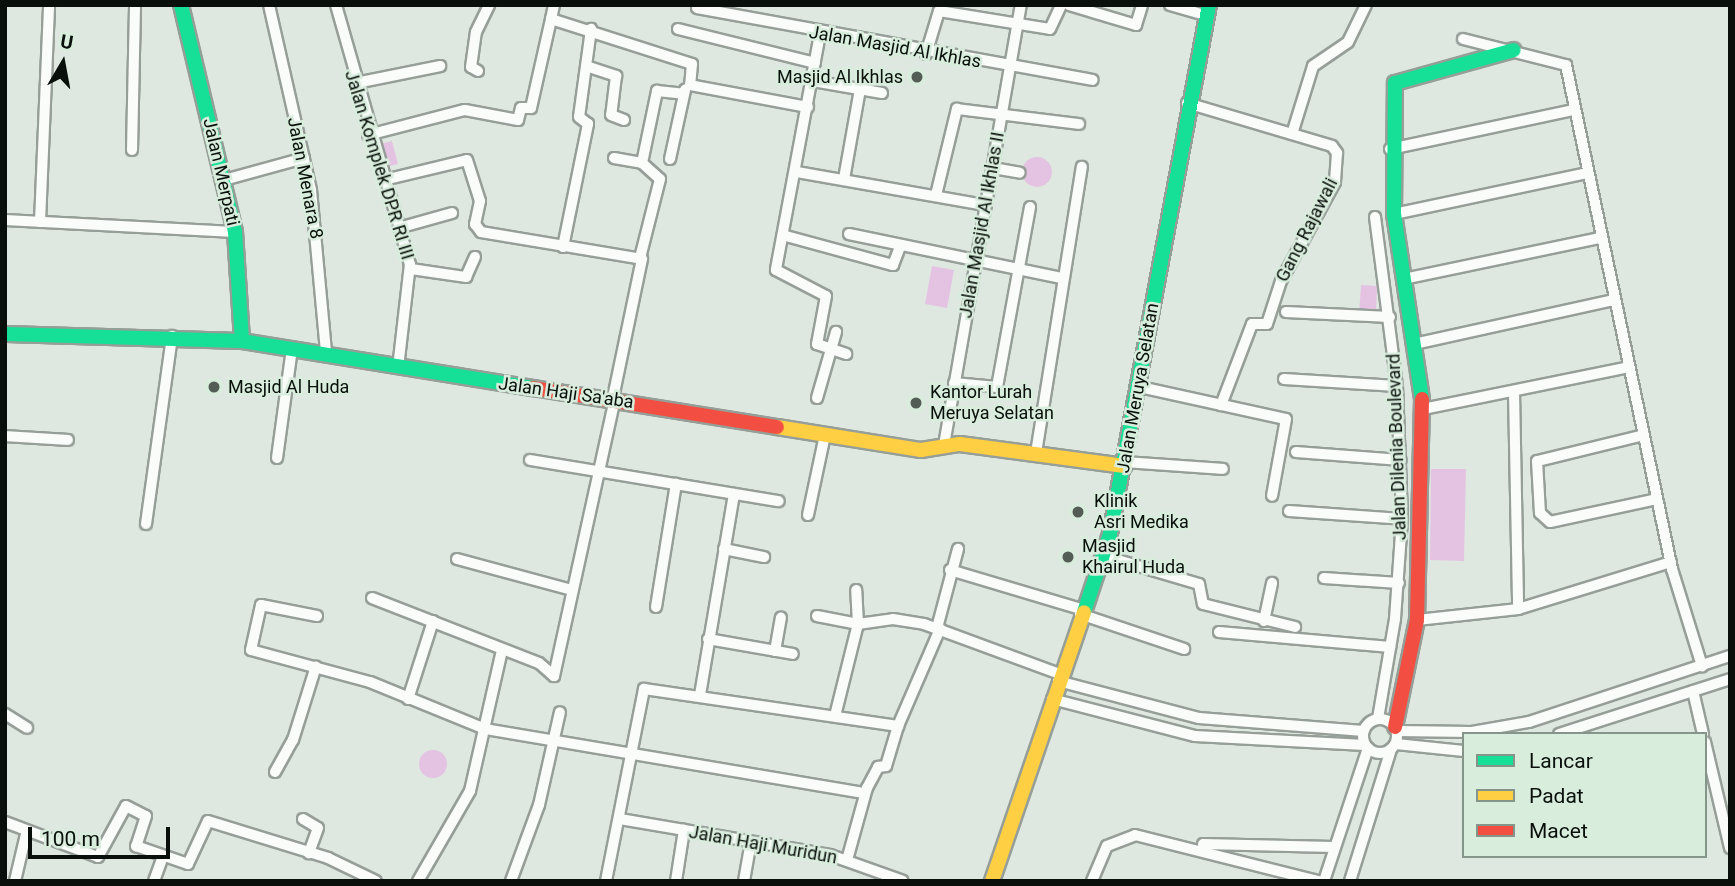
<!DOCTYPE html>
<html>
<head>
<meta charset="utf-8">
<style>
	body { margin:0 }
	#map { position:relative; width:1735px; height:886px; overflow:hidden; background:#dee8e0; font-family:Roboto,sans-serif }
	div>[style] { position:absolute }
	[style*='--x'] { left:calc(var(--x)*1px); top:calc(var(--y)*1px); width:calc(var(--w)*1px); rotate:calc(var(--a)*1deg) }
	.green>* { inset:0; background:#e4c3e2 }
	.round { border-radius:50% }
	.roads { filter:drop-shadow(2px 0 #969e98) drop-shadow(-2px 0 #969e98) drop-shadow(0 2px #969e98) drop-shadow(0 -2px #969e98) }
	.street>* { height:10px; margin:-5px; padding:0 5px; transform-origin:5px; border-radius:5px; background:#fafcfa }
	.street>.ring { margin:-5px; padding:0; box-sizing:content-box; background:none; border:10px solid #fafcfa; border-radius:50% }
	.fast>* { height:14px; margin:-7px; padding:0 7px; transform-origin:7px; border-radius:7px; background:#16e098 }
	.slow>* { height:14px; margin:-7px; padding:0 7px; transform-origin:7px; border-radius:7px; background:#ffcf43 }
	.jam>* { height:14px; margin:-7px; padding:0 7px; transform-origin:7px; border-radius:7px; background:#f24e42 }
	.dots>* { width:19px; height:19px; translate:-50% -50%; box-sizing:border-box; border:4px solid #d9eddd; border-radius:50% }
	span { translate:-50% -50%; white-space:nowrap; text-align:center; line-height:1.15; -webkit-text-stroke:5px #d9eddd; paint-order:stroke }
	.street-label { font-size:18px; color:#09100b }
	.poi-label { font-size:18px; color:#09100b }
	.right { translate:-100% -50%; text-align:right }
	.left { translate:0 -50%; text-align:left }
	.frame { position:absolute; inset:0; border:7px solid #09100b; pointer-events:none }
	.legend { position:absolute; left:1462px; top:732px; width:245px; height:126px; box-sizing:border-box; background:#d9eddd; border:2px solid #869589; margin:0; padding:9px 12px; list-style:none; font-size:21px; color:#09100b }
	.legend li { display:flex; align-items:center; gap:14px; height:35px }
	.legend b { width:35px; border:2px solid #869589 }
	.north { position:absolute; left:28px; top:28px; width:70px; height:70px; -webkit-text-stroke:5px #d9eddd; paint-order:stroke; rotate:10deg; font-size:19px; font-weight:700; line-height:28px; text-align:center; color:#09100b }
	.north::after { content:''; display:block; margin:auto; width:24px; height:32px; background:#09100b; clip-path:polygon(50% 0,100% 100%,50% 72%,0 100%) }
	.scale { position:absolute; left:28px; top:827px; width:142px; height:32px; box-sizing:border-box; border:4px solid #09100b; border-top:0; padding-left:9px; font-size:21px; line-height:24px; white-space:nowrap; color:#09100b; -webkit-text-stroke:5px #d9eddd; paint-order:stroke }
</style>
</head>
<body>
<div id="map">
	<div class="green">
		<div style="clip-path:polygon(392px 141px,398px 164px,386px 167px,381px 144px)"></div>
		<div class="round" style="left:1022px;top:157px;width:30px;height:30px"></div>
		<div style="clip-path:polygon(932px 266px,954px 270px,947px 308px,925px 304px)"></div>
		<div style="clip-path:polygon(1361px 285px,1377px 286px,1376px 315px,1359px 314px)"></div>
		<div style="clip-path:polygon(1431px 469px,1466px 469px,1464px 561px,1430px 560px)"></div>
		<div class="round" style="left:419px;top:750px;width:28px;height:28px"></div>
	</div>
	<div class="roads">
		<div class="street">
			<div style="--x:269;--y:5;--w:190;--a:77.2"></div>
			<div style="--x:311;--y:190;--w:164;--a:84.7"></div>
			<div style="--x:336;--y:5;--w:269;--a:74.1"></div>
			<div style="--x:410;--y:264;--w:104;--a:96.6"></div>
			<div style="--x:554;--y:5;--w:14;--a:102"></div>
			<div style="--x:551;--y:19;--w:148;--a:17.7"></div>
			<div style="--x:692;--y:64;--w:21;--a:95"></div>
			<div style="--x:690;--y:85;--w:120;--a:10.6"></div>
			<div style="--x:1069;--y:5;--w:70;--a:16.6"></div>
			<div style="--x:1136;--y:25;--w:21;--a:-73"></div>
			<div style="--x:1170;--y:5;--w:37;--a:16"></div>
			<div style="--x:697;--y:8;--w:402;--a:10.3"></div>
			<div style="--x:678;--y:29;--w:141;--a:13.9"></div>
			<div style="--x:820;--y:34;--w:240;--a:100.6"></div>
			<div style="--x:776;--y:270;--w:56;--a:27.5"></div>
			<div style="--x:826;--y:296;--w:49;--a:100.6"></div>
			<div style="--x:817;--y:344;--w:31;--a:19"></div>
			<div style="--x:1463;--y:39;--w:106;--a:14.2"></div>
			<div style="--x:1566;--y:65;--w:515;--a:78.12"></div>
			<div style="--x:1672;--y:569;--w:102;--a:72.8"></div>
			<div style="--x:926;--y:54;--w:45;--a:-73.2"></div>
			<div style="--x:939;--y:11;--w:112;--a:9.2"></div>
			<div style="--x:1050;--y:29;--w:26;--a:-65"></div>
			<div style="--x:586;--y:66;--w:32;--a:18"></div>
			<div style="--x:616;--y:76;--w:39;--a:97"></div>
			<div style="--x:611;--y:115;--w:14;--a:21"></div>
			<div style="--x:478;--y:71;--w:8;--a:-150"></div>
			<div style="--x:471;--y:67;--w:35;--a:-82"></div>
			<div style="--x:476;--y:32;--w:30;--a:-64"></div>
			<div style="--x:813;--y:81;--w:70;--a:9.9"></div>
			<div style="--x:356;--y:83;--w:86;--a:-11.4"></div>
			<div style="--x:1187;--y:103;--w:151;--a:16.5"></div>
			<div style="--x:1332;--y:146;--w:9;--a:54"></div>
			<div style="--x:1337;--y:153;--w:29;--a:94"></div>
			<div style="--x:1335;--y:182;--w:113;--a:118.6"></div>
			<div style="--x:1281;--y:281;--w:45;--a:108"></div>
			<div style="--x:1267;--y:324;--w:15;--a:180"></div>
			<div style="--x:1252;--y:324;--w:87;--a:110.9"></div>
			<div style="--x:1292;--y:134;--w:71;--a:-72.8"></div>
			<div style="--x:1313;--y:66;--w:42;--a:-34.4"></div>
			<div style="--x:1348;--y:42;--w:41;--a:-64.1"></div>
			<div style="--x:368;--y:135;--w:100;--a:-14.5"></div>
			<div style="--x:465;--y:110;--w:54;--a:10.7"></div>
			<div style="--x:518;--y:120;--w:12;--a:-76"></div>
			<div style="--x:521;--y:108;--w:10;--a:0"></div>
			<div style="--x:531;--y:108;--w:91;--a:-77.3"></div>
			<div style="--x:1390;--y:149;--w:188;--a:-12"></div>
			<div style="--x:132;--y:150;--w:145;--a:-88.8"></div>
			<div style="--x:614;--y:158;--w:28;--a:10"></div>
			<div style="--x:642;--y:163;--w:24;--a:42"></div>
			<div style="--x:660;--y:179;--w:81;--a:104.2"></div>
			<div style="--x:670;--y:159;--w:71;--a:-77.7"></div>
			<div style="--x:642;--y:163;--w:74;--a:-78.2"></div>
			<div style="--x:657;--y:91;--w:27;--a:6"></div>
			<div style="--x:993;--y:168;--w:27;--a:10"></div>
			<div style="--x:797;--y:172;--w:191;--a:10"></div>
			<div style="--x:844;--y:179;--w:91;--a:-79.9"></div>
			<div style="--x:224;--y:180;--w:83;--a:-15.4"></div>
			<div style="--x:384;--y:180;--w:85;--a:-13.5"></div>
			<div style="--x:467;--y:160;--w:43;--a:72.4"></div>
			<div style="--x:480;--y:201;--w:24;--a:102"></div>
			<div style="--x:475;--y:224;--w:10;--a:53"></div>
			<div style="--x:481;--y:232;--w:163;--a:9.5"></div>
			<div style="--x:642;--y:259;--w:142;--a:101.8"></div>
			<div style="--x:936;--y:195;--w:89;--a:-76.3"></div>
			<div style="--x:957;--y:109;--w:123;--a:7"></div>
			<div style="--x:1394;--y:214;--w:197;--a:-12"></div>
			<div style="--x:1375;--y:217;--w:170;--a:82.6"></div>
			<div style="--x:1397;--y:386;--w:133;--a:87.8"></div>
			<div style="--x:1402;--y:519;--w:100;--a:94"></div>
			<div style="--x:1395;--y:619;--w:100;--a:99.7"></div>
			<div style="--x:5;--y:220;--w:230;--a:3"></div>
			<div style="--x:40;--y:222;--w:217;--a:-87.6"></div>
			<div style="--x:402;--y:227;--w:52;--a:-15.6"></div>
			<div style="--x:849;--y:234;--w:217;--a:11.7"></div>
			<div style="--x:786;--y:236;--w:111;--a:15.2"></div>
			<div style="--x:893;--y:265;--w:19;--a:-69"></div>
			<div style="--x:563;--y:247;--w:126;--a:-78.5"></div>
			<div style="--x:588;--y:124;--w:11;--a:-142"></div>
			<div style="--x:579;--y:117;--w:89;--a:-82.2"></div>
			<div style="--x:411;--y:269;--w:56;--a:8.3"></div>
			<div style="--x:466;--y:277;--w:22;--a:-66"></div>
			<div style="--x:1403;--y:279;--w:200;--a:-11.8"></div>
			<div style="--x:1286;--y:312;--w:104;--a:2.8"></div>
			<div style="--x:1414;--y:344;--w:205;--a:-12.4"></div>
			<div style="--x:1284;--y:379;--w:113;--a:3.5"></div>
			<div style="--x:954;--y:383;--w:43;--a:5.3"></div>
			<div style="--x:997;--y:387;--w:183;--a:-79.6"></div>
			<div style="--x:1140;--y:387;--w:149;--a:12.4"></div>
			<div style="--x:1286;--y:419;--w:78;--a:100.3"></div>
			<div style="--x:1514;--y:392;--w:217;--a:88.9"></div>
			<div style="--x:817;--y:398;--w:69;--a:-73.9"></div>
			<div style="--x:1423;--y:409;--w:210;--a:-11.5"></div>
			<div style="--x:1644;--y:435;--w:110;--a:166.3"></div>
			<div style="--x:1537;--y:461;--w:52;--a:86.7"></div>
			<div style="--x:1540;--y:513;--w:13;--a:42"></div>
			<div style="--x:1550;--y:522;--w:109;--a:-12.1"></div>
			<div style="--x:5;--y:436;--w:63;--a:3.6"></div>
			<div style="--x:944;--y:445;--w:447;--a:-80.1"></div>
			<div style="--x:1296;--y:452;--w:105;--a:4.4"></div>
			<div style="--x:1036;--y:453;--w:290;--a:-80.9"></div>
			<div style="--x:277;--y:458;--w:111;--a:-82.2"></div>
			<div style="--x:530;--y:460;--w:252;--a:9.4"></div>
			<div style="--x:1126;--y:462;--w:97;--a:4.1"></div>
			<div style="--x:1289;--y:511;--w:113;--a:4"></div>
			<div style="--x:808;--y:515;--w:82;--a:-78"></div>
			<div style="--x:146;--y:524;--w:190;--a:-82.1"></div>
			<div style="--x:724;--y:549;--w:41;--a:11.3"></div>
			<div style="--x:1104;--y:556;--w:99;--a:16.4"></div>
			<div style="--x:1199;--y:584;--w:20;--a:79"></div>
			<div style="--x:1203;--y:604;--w:95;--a:14"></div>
			<div style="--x:457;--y:559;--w:119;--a:15.1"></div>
			<div style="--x:950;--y:570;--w:137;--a:16.6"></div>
			<div style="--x:1324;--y:578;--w:75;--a:3.8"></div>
			<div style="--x:372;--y:598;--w:179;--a:21.3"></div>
			<div style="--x:539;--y:663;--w:20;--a:41"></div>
			<div style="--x:554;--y:676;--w:284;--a:-77.6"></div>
			<div style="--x:656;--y:607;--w:125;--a:-80.8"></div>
			<div style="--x:1080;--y:614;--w:110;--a:18.6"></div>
			<div style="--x:317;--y:616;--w:57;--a:-168.9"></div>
			<div style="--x:261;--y:605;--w:46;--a:102.5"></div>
			<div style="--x:251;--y:650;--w:123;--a:15.1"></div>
			<div style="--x:370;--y:682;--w:124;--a:22.2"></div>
			<div style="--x:485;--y:729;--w:385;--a:9.6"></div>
			<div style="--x:817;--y:616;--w:42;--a:11"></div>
			<div style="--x:858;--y:624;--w:35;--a:-8"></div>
			<div style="--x:893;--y:619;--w:31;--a:9"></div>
			<div style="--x:924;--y:624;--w:145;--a:20.2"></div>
			<div style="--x:1417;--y:620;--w:102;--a:-6.2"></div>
			<div style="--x:1518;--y:609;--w:160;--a:-17.1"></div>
			<div style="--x:1264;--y:621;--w:39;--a:-78"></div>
			<div style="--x:937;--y:628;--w:82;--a:-75.1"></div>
			<div style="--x:1219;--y:632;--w:172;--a:5"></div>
			<div style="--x:708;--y:639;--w:86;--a:10"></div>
			<div style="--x:775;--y:651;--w:34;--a:-80"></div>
			<div style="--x:1058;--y:681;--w:146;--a:14.7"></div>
			<div style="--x:1199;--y:718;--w:165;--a:4.5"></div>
			<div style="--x:1693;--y:691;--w:44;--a:76.9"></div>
			<div style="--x:700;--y:695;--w:204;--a:-80.4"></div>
			<div style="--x:408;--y:699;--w:82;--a:-72.2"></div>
			<div style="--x:1052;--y:699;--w:148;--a:14.5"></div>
			<div style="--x:1195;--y:736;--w:170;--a:3"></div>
			<div style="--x:5;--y:714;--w:26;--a:32"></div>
			<div style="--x:835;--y:716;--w:95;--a:-76"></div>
			<div style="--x:858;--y:624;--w:34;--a:-93"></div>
			<div class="ring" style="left:1363px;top:719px;width:24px;height:24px"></div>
			<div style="--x:1397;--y:731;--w:75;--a:0.8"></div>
			<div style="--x:1472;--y:732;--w:58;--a:-10"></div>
			<div style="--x:1529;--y:722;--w:212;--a:-18.2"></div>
			<div style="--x:1559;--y:734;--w:180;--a:-17.8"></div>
			<div style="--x:1705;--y:742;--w:109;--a:76.7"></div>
			<div style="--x:1396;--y:744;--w:68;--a:5.9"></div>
			<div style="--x:275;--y:772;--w:37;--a:-61"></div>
			<div style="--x:293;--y:740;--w:77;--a:-72.7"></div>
			<div style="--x:303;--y:819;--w:17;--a:31"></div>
			<div style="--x:318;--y:828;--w:27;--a:110"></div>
			<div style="--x:620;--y:819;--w:213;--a:9.7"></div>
			<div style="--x:830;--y:855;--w:77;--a:19.6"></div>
			<div style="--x:5;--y:822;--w:99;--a:20.6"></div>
			<div style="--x:98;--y:857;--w:58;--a:-61.2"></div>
			<div style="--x:126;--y:806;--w:22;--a:27"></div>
			<div style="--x:146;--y:816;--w:32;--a:108"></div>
			<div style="--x:136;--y:846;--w:55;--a:19.1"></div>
			<div style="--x:188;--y:864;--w:47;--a:-65.1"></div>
			<div style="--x:208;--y:821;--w:126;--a:17.1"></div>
			<div style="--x:328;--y:858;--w:53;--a:25.6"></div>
			<div style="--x:1203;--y:844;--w:130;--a:1.3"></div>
			<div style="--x:847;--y:860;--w:75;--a:-74.5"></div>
			<div style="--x:867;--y:788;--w:24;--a:-62"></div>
			<div style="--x:878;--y:767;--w:8;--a:-7"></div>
			<div style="--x:886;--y:766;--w:42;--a:-73.3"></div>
			<div style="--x:15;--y:881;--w:48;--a:-76.8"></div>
			<div style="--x:154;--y:881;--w:27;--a:-70"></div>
			<div style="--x:418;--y:881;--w:104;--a:-60"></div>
			<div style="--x:470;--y:791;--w:145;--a:-77.2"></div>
			<div style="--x:511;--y:881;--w:81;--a:-69.8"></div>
			<div style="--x:539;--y:805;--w:95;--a:-77.3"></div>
			<div style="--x:606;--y:881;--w:196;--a:-78.8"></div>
			<div style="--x:644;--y:689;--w:257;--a:8.3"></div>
			<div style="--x:898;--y:726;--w:106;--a:-66.6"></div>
			<div style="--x:676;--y:881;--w:52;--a:-81.1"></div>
			<div style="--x:744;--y:881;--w:40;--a:-80"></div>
			<div style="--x:1092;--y:881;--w:38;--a:-67"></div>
			<div style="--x:1107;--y:846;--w:30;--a:-21"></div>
			<div style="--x:1135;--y:835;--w:189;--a:14.1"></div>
			<div style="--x:1324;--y:881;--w:140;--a:-71.7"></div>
			<div style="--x:1350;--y:881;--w:138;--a:-72.7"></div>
		</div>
		<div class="fast">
			<div style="--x:181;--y:5;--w:233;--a:76.6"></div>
			<div style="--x:235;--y:232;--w:109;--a:86.3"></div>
			<div style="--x:5;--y:334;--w:237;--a:1.7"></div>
			<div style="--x:242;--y:341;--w:295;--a:9.2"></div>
			<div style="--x:1422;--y:399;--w:187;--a:-98.6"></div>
			<div style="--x:1394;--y:214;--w:131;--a:-89.6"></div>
			<div style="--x:1395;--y:83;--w:123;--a:-15.5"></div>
			<div style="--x:1084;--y:612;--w:82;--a:-71.6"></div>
			<div style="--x:1110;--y:534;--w:538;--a:-79.4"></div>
		</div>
		<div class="slow">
			<div style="--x:777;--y:427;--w:146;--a:9.1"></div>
			<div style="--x:921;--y:450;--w:39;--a:-9"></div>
			<div style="--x:960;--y:444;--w:166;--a:7.6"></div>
			<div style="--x:992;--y:881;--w:284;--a:-71.1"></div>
		</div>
		<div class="jam">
			<div style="--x:533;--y:388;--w:247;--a:9.1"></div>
			<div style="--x:1395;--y:727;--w:109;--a:-78.4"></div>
			<div style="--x:1417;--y:620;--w:221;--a:-88.7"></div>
		</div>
	</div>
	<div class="dots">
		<div style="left:917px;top:77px;background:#545c56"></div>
		<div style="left:214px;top:387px;background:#545c56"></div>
		<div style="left:916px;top:403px;background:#545c56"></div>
		<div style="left:1078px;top:512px;background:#545c56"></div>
		<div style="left:1068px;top:557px;background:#545c56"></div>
	</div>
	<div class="street-label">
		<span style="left:895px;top:47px;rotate:10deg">Jalan Masjid Al Ikhlas</span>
		<span style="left:379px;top:165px;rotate:73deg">Jalan Komplek DPR RI III</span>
		<span style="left:221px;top:172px;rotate:77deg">Jalan Merpati</span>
		<span style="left:305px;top:178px;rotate:79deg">Jalan Menara 8</span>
		<span style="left:982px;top:225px;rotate:-80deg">Jalan Masjid Al Ikhlas II</span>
		<span style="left:1307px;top:230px;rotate:-63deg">Gang Rajawali</span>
		<span style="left:1138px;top:388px;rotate:-80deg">Jalan Meruya Selatan</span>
		<span style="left:566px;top:393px;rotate:8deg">Jalan Haji Sa'aba</span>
		<span style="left:1397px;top:447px;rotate:-92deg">Jalan Dilenia Boulevard</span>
		<span style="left:763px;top:845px;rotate:10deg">Jalan Haji Muridun</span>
	</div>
	<div class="poi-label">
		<span class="right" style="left:903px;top:77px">Masjid Al Ikhlas</span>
		<span class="left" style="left:228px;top:387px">Masjid Al Huda</span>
		<span class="left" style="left:930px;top:403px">Kantor Lurah<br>Meruya Selatan</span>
		<span class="left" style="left:1094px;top:512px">Klinik<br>Asri Medika</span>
		<span class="left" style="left:1082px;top:557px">Masjid<br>Khairul Huda</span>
	</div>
	<div class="frame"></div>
	<ul class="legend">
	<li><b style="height:9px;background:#16e098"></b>Lancar</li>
	<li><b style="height:9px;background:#ffcf43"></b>Padat</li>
	<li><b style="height:9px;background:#f24e42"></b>Macet</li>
	</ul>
	<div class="north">U</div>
	<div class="scale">100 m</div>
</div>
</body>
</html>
